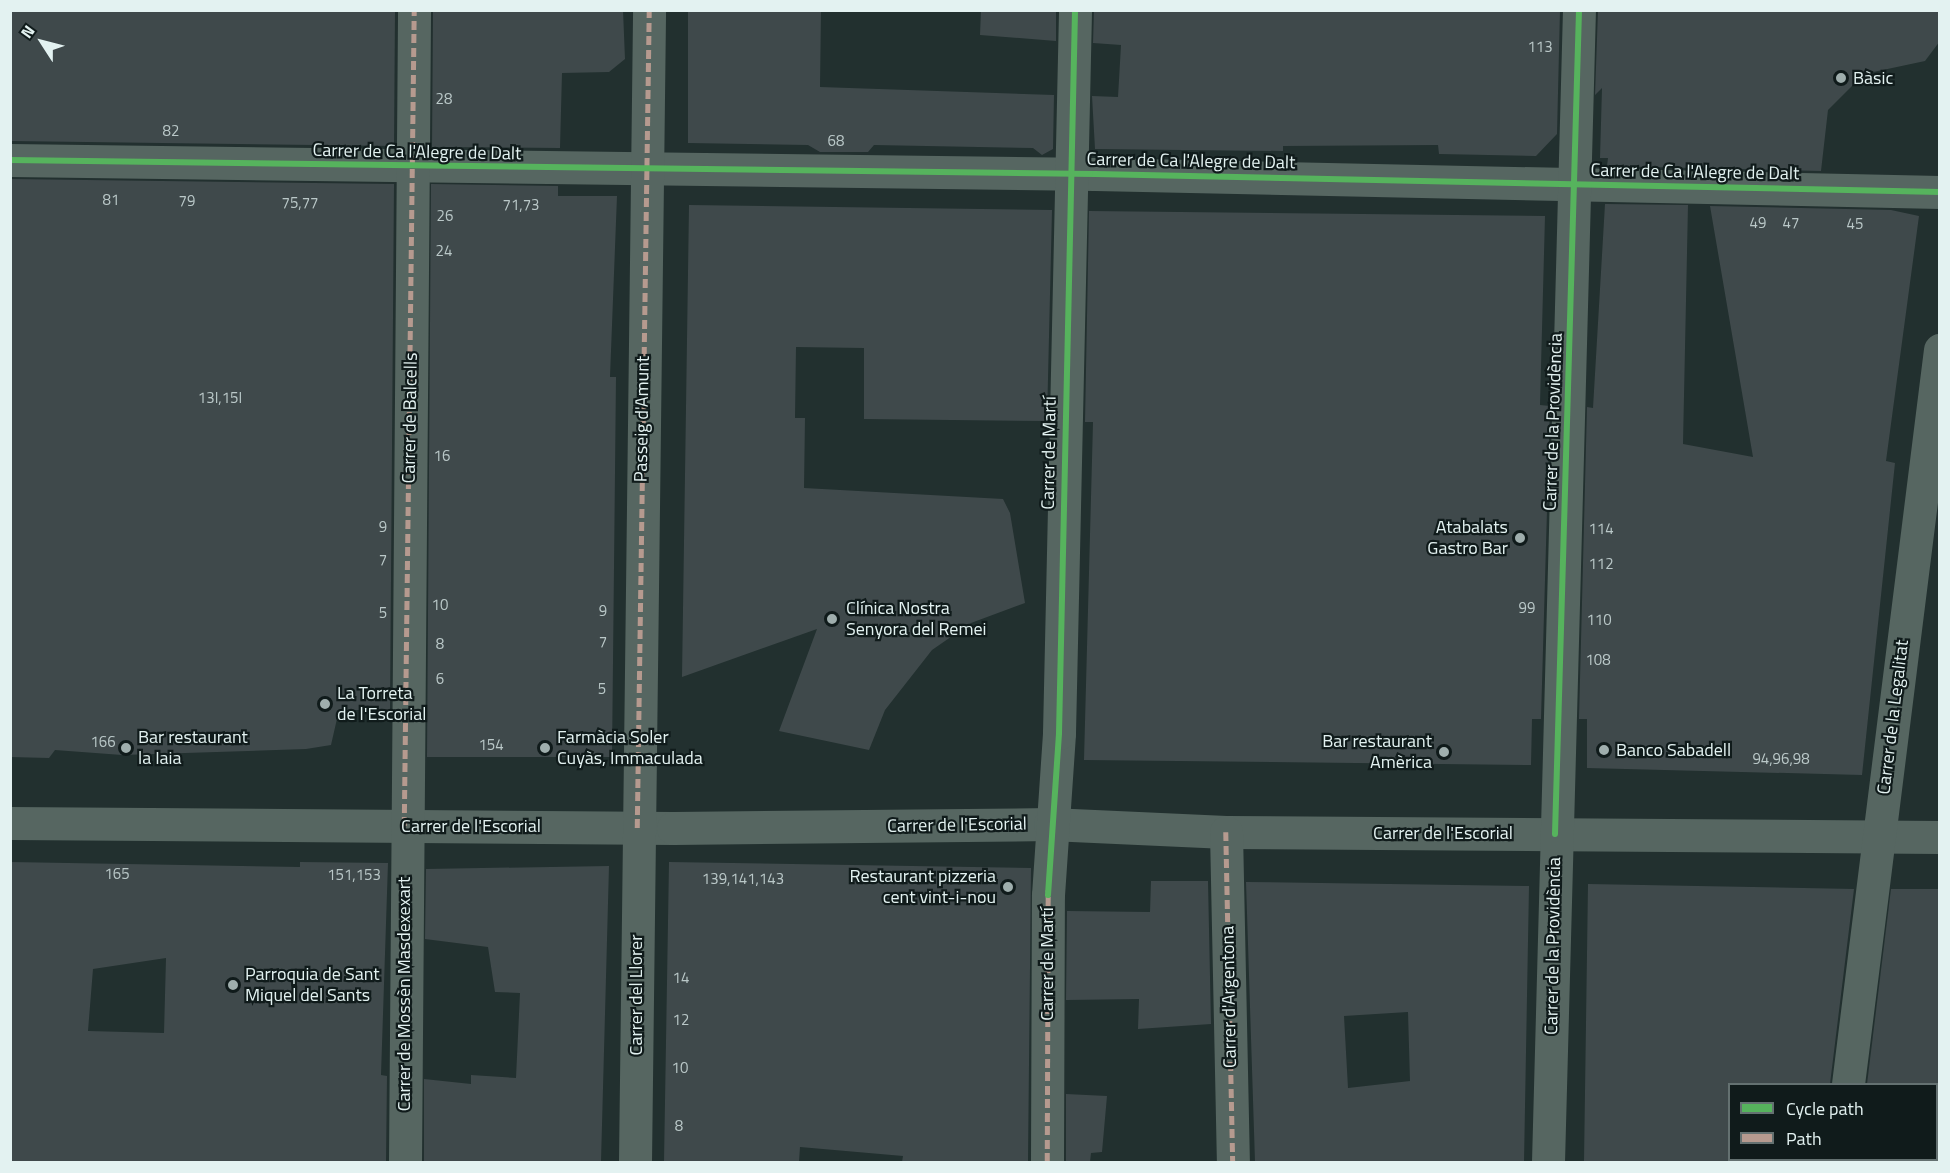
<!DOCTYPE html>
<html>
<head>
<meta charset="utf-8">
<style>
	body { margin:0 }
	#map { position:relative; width:1950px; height:1173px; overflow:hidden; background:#22302f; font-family:"Titillium Web",sans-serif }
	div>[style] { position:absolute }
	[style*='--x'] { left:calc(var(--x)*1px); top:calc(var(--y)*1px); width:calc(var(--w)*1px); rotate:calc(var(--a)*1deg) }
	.building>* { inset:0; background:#3f494b }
	.minor>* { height:33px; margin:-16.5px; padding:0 16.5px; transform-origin:16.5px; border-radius:16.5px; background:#566661 }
	.quiet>* { height:4.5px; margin-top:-2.25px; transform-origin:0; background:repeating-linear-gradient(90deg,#b69a8f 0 9px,transparent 0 13.5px) }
	.cycleway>* { height:6px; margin:-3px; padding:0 3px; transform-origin:3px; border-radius:3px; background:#56b35d }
	.dots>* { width:16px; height:16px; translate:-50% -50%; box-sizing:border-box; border:3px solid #101b1b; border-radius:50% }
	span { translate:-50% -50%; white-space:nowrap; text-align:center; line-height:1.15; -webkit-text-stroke:4.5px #101b1b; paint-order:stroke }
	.number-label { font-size:15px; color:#bac8c8 }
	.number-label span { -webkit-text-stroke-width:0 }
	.poi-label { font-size:18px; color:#e3f2f1 }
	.left { translate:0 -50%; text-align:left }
	.right { translate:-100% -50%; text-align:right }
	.street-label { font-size:18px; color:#e3f2f1 }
	.frame { position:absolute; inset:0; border:12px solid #e3f2f1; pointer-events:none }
	.legend { position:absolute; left:1728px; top:1083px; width:210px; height:78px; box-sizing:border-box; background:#101b1b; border:2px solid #647171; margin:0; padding:8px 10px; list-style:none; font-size:18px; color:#e3f2f1 }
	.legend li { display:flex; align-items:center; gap:12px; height:30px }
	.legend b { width:30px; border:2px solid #647171 }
	.north { position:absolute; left:12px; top:12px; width:60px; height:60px; -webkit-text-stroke:4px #101b1b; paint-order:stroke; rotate:306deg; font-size:16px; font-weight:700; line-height:24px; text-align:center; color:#e3f2f1 }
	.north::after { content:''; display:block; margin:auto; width:21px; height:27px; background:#e3f2f1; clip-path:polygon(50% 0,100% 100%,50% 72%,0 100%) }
</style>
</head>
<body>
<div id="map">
	<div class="building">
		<div style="clip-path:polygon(10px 10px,395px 10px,394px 146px,10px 141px)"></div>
		<div style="clip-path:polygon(433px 10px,623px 10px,625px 59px,609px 72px,562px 73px,560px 148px,432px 147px)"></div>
		<div style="clip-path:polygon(688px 10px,821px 10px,820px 87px,1054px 95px,1053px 149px,1042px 155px,1033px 148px,874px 145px,868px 152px,820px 152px,808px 145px,688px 143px)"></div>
		<div style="clip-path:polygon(981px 10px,1056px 10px,1056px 41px,980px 35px)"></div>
		<div style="clip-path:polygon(1094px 10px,1560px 10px,1557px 134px,1536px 156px,1439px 154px,1438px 145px,1283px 146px,1283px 151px,1095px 149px,1092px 96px,1118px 97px,1121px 45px,1093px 43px)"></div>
		<div style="clip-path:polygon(1598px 10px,1940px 10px,1940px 41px,1925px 61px,1864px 74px,1828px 110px,1821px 171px,1607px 166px,1608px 158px,1600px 158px,1602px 88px,1595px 95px)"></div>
		<div style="clip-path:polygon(10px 179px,394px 184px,390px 710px,339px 710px,331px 745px,306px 749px,122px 755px,55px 750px,49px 758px,10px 757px)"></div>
		<div style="clip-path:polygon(431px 184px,558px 186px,558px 196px,617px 196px,610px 377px,616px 377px,612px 757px,427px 757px)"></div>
		<div style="clip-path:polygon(1605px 204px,1688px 205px,1683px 444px,1753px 457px,1710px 206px,1891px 210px,1919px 216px,1886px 461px,1895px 463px,1862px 775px,1587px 768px,1587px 719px,1579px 719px,1587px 407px,1593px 408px)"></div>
		<div style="clip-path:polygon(689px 205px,1052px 210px,1047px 421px,864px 419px,864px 348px,796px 347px,795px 418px,805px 418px,804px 488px,1003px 499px,1010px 513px,1025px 603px,971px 623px,932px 650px,885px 710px,869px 750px,779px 731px,817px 629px,682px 677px)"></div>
		<div style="clip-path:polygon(1089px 211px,1545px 216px,1540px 405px,1550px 406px,1541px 719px,1532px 719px,1531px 765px,1084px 760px,1093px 422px,1085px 422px)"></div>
		<div style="clip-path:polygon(evenodd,10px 862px,300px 867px,300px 862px,388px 863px,381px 1075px,387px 1076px,386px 1162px,10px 1162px,10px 862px,166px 958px,164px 1033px,88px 1031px,93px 969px,166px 958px)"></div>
		<div style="clip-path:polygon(669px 862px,1031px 868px,1028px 1162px,902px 1162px,903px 1156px,800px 1147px,799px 1162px,664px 1162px)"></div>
		<div style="clip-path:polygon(609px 866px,601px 1162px,424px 1162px,424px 1079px,471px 1084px,471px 1075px,516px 1078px,520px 993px,495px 992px,488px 947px,425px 939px,426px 869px)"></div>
		<div style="clip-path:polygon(1151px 881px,1208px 881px,1211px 1024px,1138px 1029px,1139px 999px,1066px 1000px,1067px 911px,1150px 912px)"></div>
		<div style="clip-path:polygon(evenodd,1246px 882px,1529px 886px,1524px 1162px,1255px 1162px,1246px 882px,1408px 1012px,1410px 1081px,1348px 1088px,1344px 1016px,1408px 1012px)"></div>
		<div style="clip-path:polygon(1588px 884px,1854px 889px,1830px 1084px,1730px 1084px,1730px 1162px,1584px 1162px)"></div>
		<div style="clip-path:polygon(1891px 889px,1940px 889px,1940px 1084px,1867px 1084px)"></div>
		<div style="clip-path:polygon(1066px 1094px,1107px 1096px,1102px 1152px,1091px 1153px,1090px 1162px,1066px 1162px)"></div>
	</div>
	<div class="minor">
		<div style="--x:10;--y:160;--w:1085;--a:0.74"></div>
		<div style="--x:1095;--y:174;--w:845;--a:1.22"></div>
		<div style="--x:10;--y:823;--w:663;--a:0.43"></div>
		<div style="--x:673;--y:828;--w:377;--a:-0.6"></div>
		<div style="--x:1050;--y:824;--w:176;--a:2.6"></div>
		<div style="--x:1226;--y:832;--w:714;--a:0.4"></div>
		<div style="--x:1226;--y:832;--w:330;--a:88.8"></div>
		<div style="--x:1848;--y:1084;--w:740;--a:-82.86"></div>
		<div style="--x:405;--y:1162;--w:1152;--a:-89.55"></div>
		<div style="--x:635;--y:1162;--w:1152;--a:-89.3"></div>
		<div style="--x:1047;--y:1162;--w:267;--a:-89.8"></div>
		<div style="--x:1048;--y:895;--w:162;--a:-86.1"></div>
		<div style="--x:1059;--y:733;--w:723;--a:-88.73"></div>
		<div style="--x:1548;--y:1162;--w:1152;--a:-88.46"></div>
		<div style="--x:1838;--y:1162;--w:2;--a:-63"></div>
	</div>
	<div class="quiet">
		<div style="--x:404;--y:826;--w:816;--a:-89.3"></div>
		<div style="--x:637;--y:828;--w:818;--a:-89.16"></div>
		<div style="--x:1226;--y:832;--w:330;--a:88.8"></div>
		<div style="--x:1047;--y:1162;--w:272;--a:-89.8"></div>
	</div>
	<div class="cycleway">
		<div style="--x:10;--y:160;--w:1085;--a:0.74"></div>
		<div style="--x:1095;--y:174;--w:845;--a:1.22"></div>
		<div style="--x:1555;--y:834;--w:824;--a:-88.33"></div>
		<div style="--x:1048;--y:895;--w:162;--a:-86.1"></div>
		<div style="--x:1059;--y:733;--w:723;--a:-88.73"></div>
	</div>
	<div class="dots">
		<div style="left:1841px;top:78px;background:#9faead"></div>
		<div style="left:1520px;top:538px;background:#9faead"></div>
		<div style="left:832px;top:619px;background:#9faead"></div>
		<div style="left:325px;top:704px;background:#9faead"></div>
		<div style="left:126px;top:748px;background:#9faead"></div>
		<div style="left:545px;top:748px;background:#9faead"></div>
		<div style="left:1604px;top:750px;background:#9faead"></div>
		<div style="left:1444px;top:752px;background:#9faead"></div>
		<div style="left:1008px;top:887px;background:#9faead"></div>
		<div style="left:233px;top:985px;background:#9faead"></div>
	</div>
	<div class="number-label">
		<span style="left:1540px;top:47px">113</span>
		<span style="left:444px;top:99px">28</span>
		<span style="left:171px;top:131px">82</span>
		<span style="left:836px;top:141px">68</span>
		<span style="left:111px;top:200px">81</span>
		<span style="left:187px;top:201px">79</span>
		<span style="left:300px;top:203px">75,77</span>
		<span style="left:521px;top:205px">71,73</span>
		<span style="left:445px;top:216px">26</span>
		<span style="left:1758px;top:223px">49</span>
		<span style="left:1791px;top:223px">47</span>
		<span style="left:1855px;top:224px">45</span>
		<span style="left:444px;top:251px">24</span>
		<span style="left:220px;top:398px">13I,15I</span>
		<span style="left:442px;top:456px">16</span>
		<span style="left:383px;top:527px">9</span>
		<span style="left:1601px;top:529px">114</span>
		<span style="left:383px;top:560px">7</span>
		<span style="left:1601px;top:564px">112</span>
		<span style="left:440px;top:605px">10</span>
		<span style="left:1527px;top:608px">99</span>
		<span style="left:603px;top:611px">9</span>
		<span style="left:383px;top:613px">5</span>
		<span style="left:1599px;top:620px">110</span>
		<span style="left:603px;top:642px">7</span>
		<span style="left:440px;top:644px">8</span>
		<span style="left:1598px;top:660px">108</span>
		<span style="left:440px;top:679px">6</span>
		<span style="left:602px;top:689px">5</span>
		<span style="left:103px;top:742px">166</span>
		<span style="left:491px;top:745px">154</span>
		<span style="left:1781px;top:759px">94,96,98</span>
		<span style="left:117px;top:874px">165</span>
		<span style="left:354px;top:875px">151,153</span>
		<span style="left:743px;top:879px">139,141,143</span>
		<span style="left:681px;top:978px">14</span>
		<span style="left:681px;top:1020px">12</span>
		<span style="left:680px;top:1068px">10</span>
		<span style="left:679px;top:1126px">8</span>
	</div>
	<div class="poi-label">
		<span class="left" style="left:1853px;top:78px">Bàsic</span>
		<span class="right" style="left:1508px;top:538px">Atabalats<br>Gastro Bar</span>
		<span class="left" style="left:846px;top:619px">Clínica Nostra<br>Senyora del Remei</span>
		<span class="left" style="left:337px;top:704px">La Torreta<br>de l'Escorial</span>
		<span class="left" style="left:138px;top:748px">Bar restaurant<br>la Iaia</span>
		<span class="left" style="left:557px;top:748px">Farmàcia Soler<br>Cuyàs, Immaculada</span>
		<span class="right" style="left:1432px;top:752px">Bar restaurant<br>Amèrica</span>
		<span class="left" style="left:1616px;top:750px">Banco Sabadell</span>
		<span class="right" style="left:996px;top:887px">Restaurant pizzeria<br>cent vint-i-nou</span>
		<span class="left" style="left:245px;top:985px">Parroquia de Sant<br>Miquel del Sants</span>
	</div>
	<div class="street-label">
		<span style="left:417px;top:152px;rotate:1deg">Carrer de Ca l'Alegre de Dalt</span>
		<span style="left:1191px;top:161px;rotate:1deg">Carrer de Ca l'Alegre de Dalt</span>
		<span style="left:1695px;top:172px;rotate:1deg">Carrer de Ca l'Alegre de Dalt</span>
		<span style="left:410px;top:418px;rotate:-89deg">Carrer de Balcells</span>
		<span style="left:642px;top:419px;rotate:-89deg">Passeig d'Amunt</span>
		<span style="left:1553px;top:422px;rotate:-88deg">Carrer de la Providència</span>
		<span style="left:1049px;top:453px;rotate:-89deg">Carrer de Martí</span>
		<span style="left:1893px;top:717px;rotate:-83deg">Carrer de la Legalitat</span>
		<span style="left:957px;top:825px;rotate:-1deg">Carrer de l'Escorial</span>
		<span style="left:471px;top:826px">Carrer de l'Escorial</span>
		<span style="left:1443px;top:833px">Carrer de l'Escorial</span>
		<span style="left:1553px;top:946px;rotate:-89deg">Carrer de la Providència</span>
		<span style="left:1047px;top:964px;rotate:-90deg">Carrer de Martí</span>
		<span style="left:404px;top:994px;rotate:-90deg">Carrer de Mossèn Masdexexart</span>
		<span style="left:636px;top:995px;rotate:-90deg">Carrer del Llorer</span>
		<span style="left:1229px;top:997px;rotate:-91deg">Carrer d'Argentona</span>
	</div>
	<div class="frame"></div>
	<ul class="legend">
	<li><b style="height:8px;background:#56b35d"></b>Cycle path</li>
	<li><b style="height:8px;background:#b69a8f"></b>Path</li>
	</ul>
	<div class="north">N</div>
</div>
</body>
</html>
